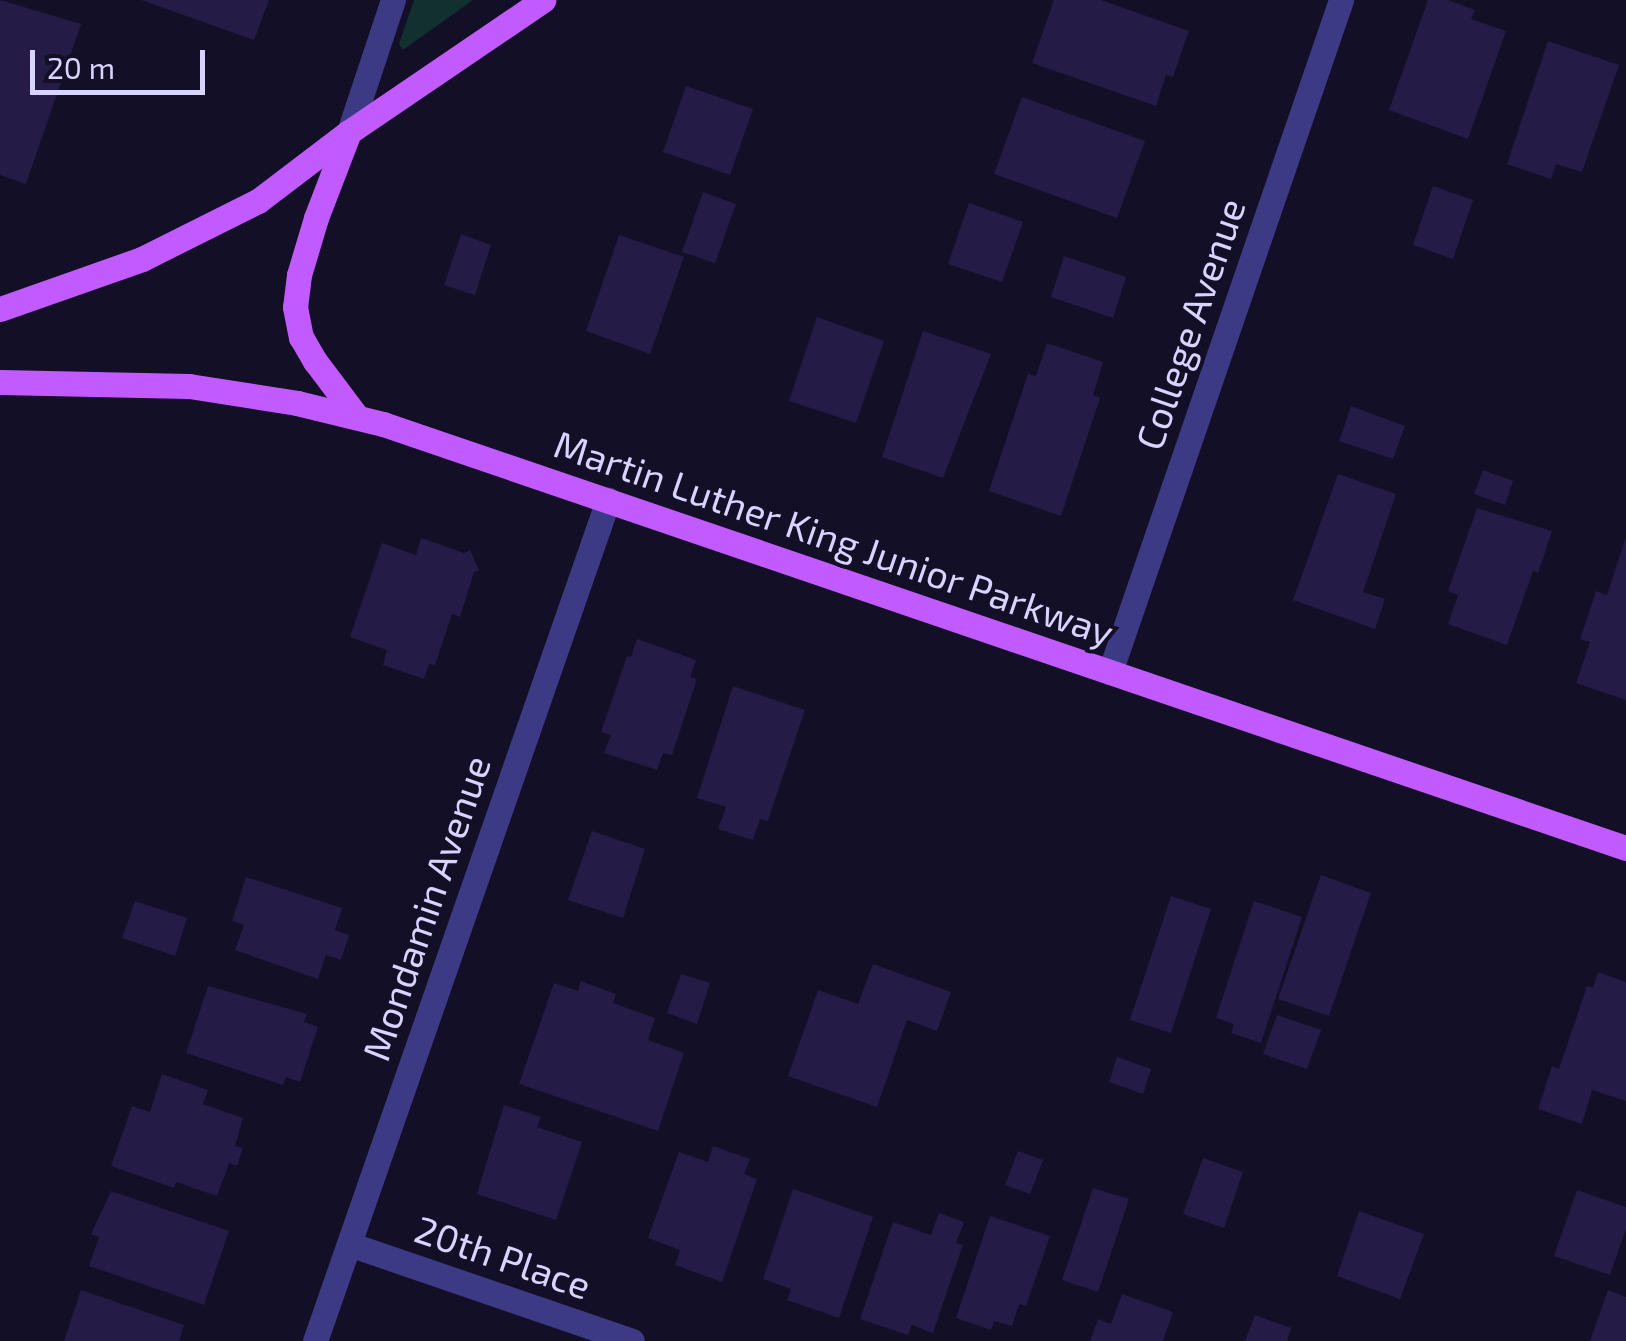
<!DOCTYPE html>
<html>
<head>
<meta charset="utf-8">
<style>
	body { margin:0 }
	#map { position:relative; width:1626px; height:1341px; overflow:hidden; background:#130f26; font-family:"Exo 2",sans-serif }
	div>[style] { position:absolute }
	[style*='--x'] { left:calc(var(--x)*1px); top:calc(var(--y)*1px); width:calc(var(--w)*1px); rotate:calc(var(--a)*1deg) }
	.green>* { inset:0; background:#12302f }
	.building>* { inset:0; background:#241b47 }
	.minor>* { height:25px; margin:-12.5px; padding:0 12.5px; transform-origin:12.5px; border-radius:12.5px; background:#3d3a85 }
	.major>* { height:25px; margin:-12.5px; padding:0 12.5px; transform-origin:12.5px; border-radius:12.5px; background:#c25bff }
	span { translate:-50% -50%; white-space:nowrap; text-align:center; line-height:1.15; -webkit-text-stroke:8px #130f26; paint-order:stroke }
	.street-label { font-size:38px; color:#d9d4ff }
	.scale { position:absolute; left:30px; top:50px; width:175px; height:45px; box-sizing:border-box; border:5px solid #d9d4ff; border-top:0; padding-left:12px; font-size:30px; line-height:35px; white-space:nowrap; color:#d9d4ff; -webkit-text-stroke:8px #130f26; paint-order:stroke }
</style>
</head>
<body>
<div id="map">
	<div class="green">
		<div style="clip-path:polygon(414px 0,473px 0,403px 50px,399px 44px)"></div>
	</div>
	<div class="building">
		<div style="clip-path:polygon(0 0,81px 24px,26px 184px,0 175px)"></div>
		<div style="clip-path:polygon(141px 0,269px 0,254px 40px)"></div>
		<div style="clip-path:polygon(1054px 0,1101px 0,1189px 31px,1173px 77px,1166px 75px,1156px 106px,1032px 63px)"></div>
		<div style="clip-path:polygon(1428px 0,1448px 0,1475px 10px,1471px 19px,1506px 31px,1468px 139px,1389px 110px)"></div>
		<div style="clip-path:polygon(1548px 41px,1619px 65px,1582px 172px,1556px 164px,1551px 179px,1507px 164px)"></div>
		<div style="clip-path:polygon(686px 86px,753px 109px,730px 175px,663px 152px)"></div>
		<div style="clip-path:polygon(1022px 97px,1145px 141px,1117px 218px,994px 174px)"></div>
		<div style="clip-path:polygon(1433px 186px,1473px 200px,1453px 259px,1413px 245px)"></div>
		<div style="clip-path:polygon(703px 192px,736px 204px,715px 263px,682px 252px)"></div>
		<div style="clip-path:polygon(969px 203px,1023px 222px,1002px 282px,948px 264px)"></div>
		<div style="clip-path:polygon(461px 234px,491px 245px,475px 295px,444px 285px)"></div>
		<div style="clip-path:polygon(619px 235px,684px 257px,650px 354px,586px 331px)"></div>
		<div style="clip-path:polygon(1064px 256px,1126px 277px,1113px 318px,1051px 297px)"></div>
		<div style="clip-path:polygon(817px 317px,884px 341px,856px 423px,789px 401px)"></div>
		<div style="clip-path:polygon(923px 331px,991px 354px,943px 478px,882px 457px)"></div>
		<div style="clip-path:polygon(1047px 343px,1103px 362px,1093px 395px,1100px 398px,1061px 516px,989px 491px,1028px 374px,1036px 376px)"></div>
		<div style="clip-path:polygon(1351px 406px,1405px 426px,1393px 459px,1339px 441px)"></div>
		<div style="clip-path:polygon(1483px 470px,1513px 481px,1505px 505px,1474px 494px)"></div>
		<div style="clip-path:polygon(1338px 474px,1396px 494px,1363px 592px,1385px 599px,1375px 629px,1293px 600px)"></div>
		<div style="clip-path:polygon(1477px 508px,1552px 531px,1538px 573px,1533px 571px,1507px 645px,1448px 624px,1458px 595px,1448px 591px)"></div>
		<div style="clip-path:polygon(421px 538px,464px 553px,470px 550px,479px 570px,474px 572px,460px 617px,452px 614px,435px 665px,429px 664px,424px 679px,383px 665px,387px 650px,350px 637px,382px 543px,416px 555px)"></div>
		<div style="clip-path:polygon(1625px 540px,1626px 540px,1626px 700px,1576px 683px,1590px 642px,1580px 639px,1596px 591px,1607px 595px)"></div>
		<div style="clip-path:polygon(637px 639px,696px 660px,690px 677px,697px 679px,672px 755px,663px 753px,657px 770px,604px 753px,611px 735px,601px 732px,627px 656px,631px 657px)"></div>
		<div style="clip-path:polygon(733px 686px,805px 710px,768px 821px,760px 819px,753px 840px,718px 829px,726px 807px,697px 798px)"></div>
		<div style="clip-path:polygon(592px 831px,645px 849px,623px 918px,568px 900px)"></div>
		<div style="clip-path:polygon(1321px 875px,1371px 893px,1329px 1016px,1278px 999px)"></div>
		<div style="clip-path:polygon(246px 877px,342px 908px,335px 930px,349px 935px,341px 960px,326px 955px,318px 979px,235px 950px,244px 925px,232px 921px)"></div>
		<div style="clip-path:polygon(1171px 896px,1211px 909px,1171px 1033px,1130px 1020px)"></div>
		<div style="clip-path:polygon(135px 901px,187px 918px,175px 956px,122px 938px)"></div>
		<div style="clip-path:polygon(1254px 901px,1302px 917px,1261px 1043px,1231px 1033px,1234px 1024px,1216px 1018px)"></div>
		<div style="clip-path:polygon(873px 964px,951px 992px,937px 1031px,907px 1020px,877px 1107px,788px 1076px,818px 990px,858px 1004px)"></div>
		<div style="clip-path:polygon(1598px 972px,1626px 982px,1626px 1101px,1592px 1090px,1582px 1124px,1538px 1109px,1552px 1066px,1559px 1069px,1587px 986px,1593px 988px)"></div>
		<div style="clip-path:polygon(681px 974px,710px 983px,697px 1024px,667px 1013px)"></div>
		<div style="clip-path:polygon(581px 981px,616px 994px,613px 1003px,655px 1018px,648px 1040px,684px 1053px,658px 1131px,519px 1084px,554px 983px,578px 991px)"></div>
		<div style="clip-path:polygon(208px 986px,307px 1014px,304px 1022px,318px 1027px,300px 1082px,286px 1077px,283px 1085px,186px 1053px)"></div>
		<div style="clip-path:polygon(1277px 1015px,1321px 1030px,1307px 1069px,1263px 1054px)"></div>
		<div style="clip-path:polygon(1117px 1057px,1151px 1069px,1143px 1094px,1109px 1082px)"></div>
		<div style="clip-path:polygon(162px 1074px,208px 1090px,203px 1104px,243px 1118px,235px 1146px,243px 1148px,237px 1166px,229px 1163px,217px 1196px,176px 1182px,174px 1188px,111px 1166px,132px 1106px,150px 1112px)"></div>
		<div style="clip-path:polygon(504px 1105px,541px 1117px,537px 1127px,582px 1142px,556px 1220px,477px 1194px)"></div>
		<div style="clip-path:polygon(713px 1146px,750px 1159px,744px 1174px,757px 1179px,722px 1282px,675px 1265px,680px 1250px,648px 1238px,679px 1152px,708px 1162px)"></div>
		<div style="clip-path:polygon(1018px 1151px,1043px 1160px,1030px 1194px,1005px 1185px)"></div>
		<div style="clip-path:polygon(1203px 1158px,1243px 1172px,1224px 1228px,1183px 1214px)"></div>
		<div style="clip-path:polygon(1093px 1188px,1129px 1199px,1098px 1292px,1062px 1280px)"></div>
		<div style="clip-path:polygon(793px 1189px,873px 1217px,839px 1318px,787px 1300px,791px 1289px,763px 1279px)"></div>
		<div style="clip-path:polygon(1577px 1190px,1626px 1207px,1626px 1229px,1610px 1275px,1554px 1256px)"></div>
		<div style="clip-path:polygon(111px 1191px,229px 1231px,204px 1305px,89px 1266px,99px 1237px,91px 1234px)"></div>
		<div style="clip-path:polygon(1359px 1211px,1424px 1234px,1400px 1299px,1337px 1276px)"></div>
		<div style="clip-path:polygon(939px 1213px,964px 1222px,956px 1243px,963px 1245px,933px 1333px,912px 1325px,908px 1335px,860px 1319px,893px 1222px,931px 1235px)"></div>
		<div style="clip-path:polygon(990px 1216px,1050px 1236px,1026px 1306px,1019px 1304px,1012px 1326px,994px 1321px,991px 1330px,956px 1318px)"></div>
		<div style="clip-path:polygon(81px 1290px,184px 1325px,179px 1341px,64px 1341px)"></div>
		<div style="clip-path:polygon(1608px 1290px,1626px 1297px,1626px 1341px,1590px 1341px)"></div>
		<div style="clip-path:polygon(1122px 1294px,1173px 1312px,1163px 1341px,1090px 1341px,1098px 1319px,1111px 1324px)"></div>
		<div style="clip-path:polygon(1255px 1315px,1291px 1328px,1287px 1341px,1245px 1341px)"></div>
	</div>
	<div class="minor">
		<div style="--x:349;--y:132;--w:139;--a:-71.6"></div>
		<div style="--x:1110;--y:672;--w:711;--a:-71.03"></div>
		<div style="--x:349;--y:1244;--w:299;--a:18.9"></div>
		<div style="--x:315;--y:1341;--w:891;--a:-70.79"></div>
	</div>
	<div class="major">
		<div style="--x:349;--y:132;--w:92;--a:111"></div>
		<div style="--x:316;--y:218;--w:59;--a:106.6"></div>
		<div style="--x:299;--y:275;--w:32;--a:97"></div>
		<div style="--x:295;--y:307;--w:31;--a:79"></div>
		<div style="--x:301;--y:337;--w:28;--a:60"></div>
		<div style="--x:315;--y:361;--w:70;--a:53.1"></div>
		<div style="--x:0;--y:309;--w:151;--a:-19.4"></div>
		<div style="--x:142;--y:259;--w:130;--a:-26.6"></div>
		<div style="--x:258;--y:201;--w:114;--a:-37.2"></div>
		<div style="--x:349;--y:132;--w:235;--a:-34.2"></div>
		<div style="--x:0;--y:382;--w:189;--a:1.2"></div>
		<div style="--x:189;--y:386;--w:109;--a:8.9"></div>
		<div style="--x:297;--y:403;--w:89;--a:13.7"></div>
		<div style="--x:383;--y:424;--w:1313;--a:18.84"></div>
	</div>
	<div class="street-label">
		<span style="left:1190px;top:324px;rotate:-71deg">College Avenue</span>
		<span style="left:834px;top:538px;rotate:19deg">Martin Luther King Junior Parkway</span>
		<span style="left:426px;top:908px;rotate:-71deg">Mondamin Avenue</span>
		<span style="left:503px;top:1257px;rotate:19deg">20th Place</span>
	</div>
	<div class="scale">20 m</div>
</div>
</body>
</html>
